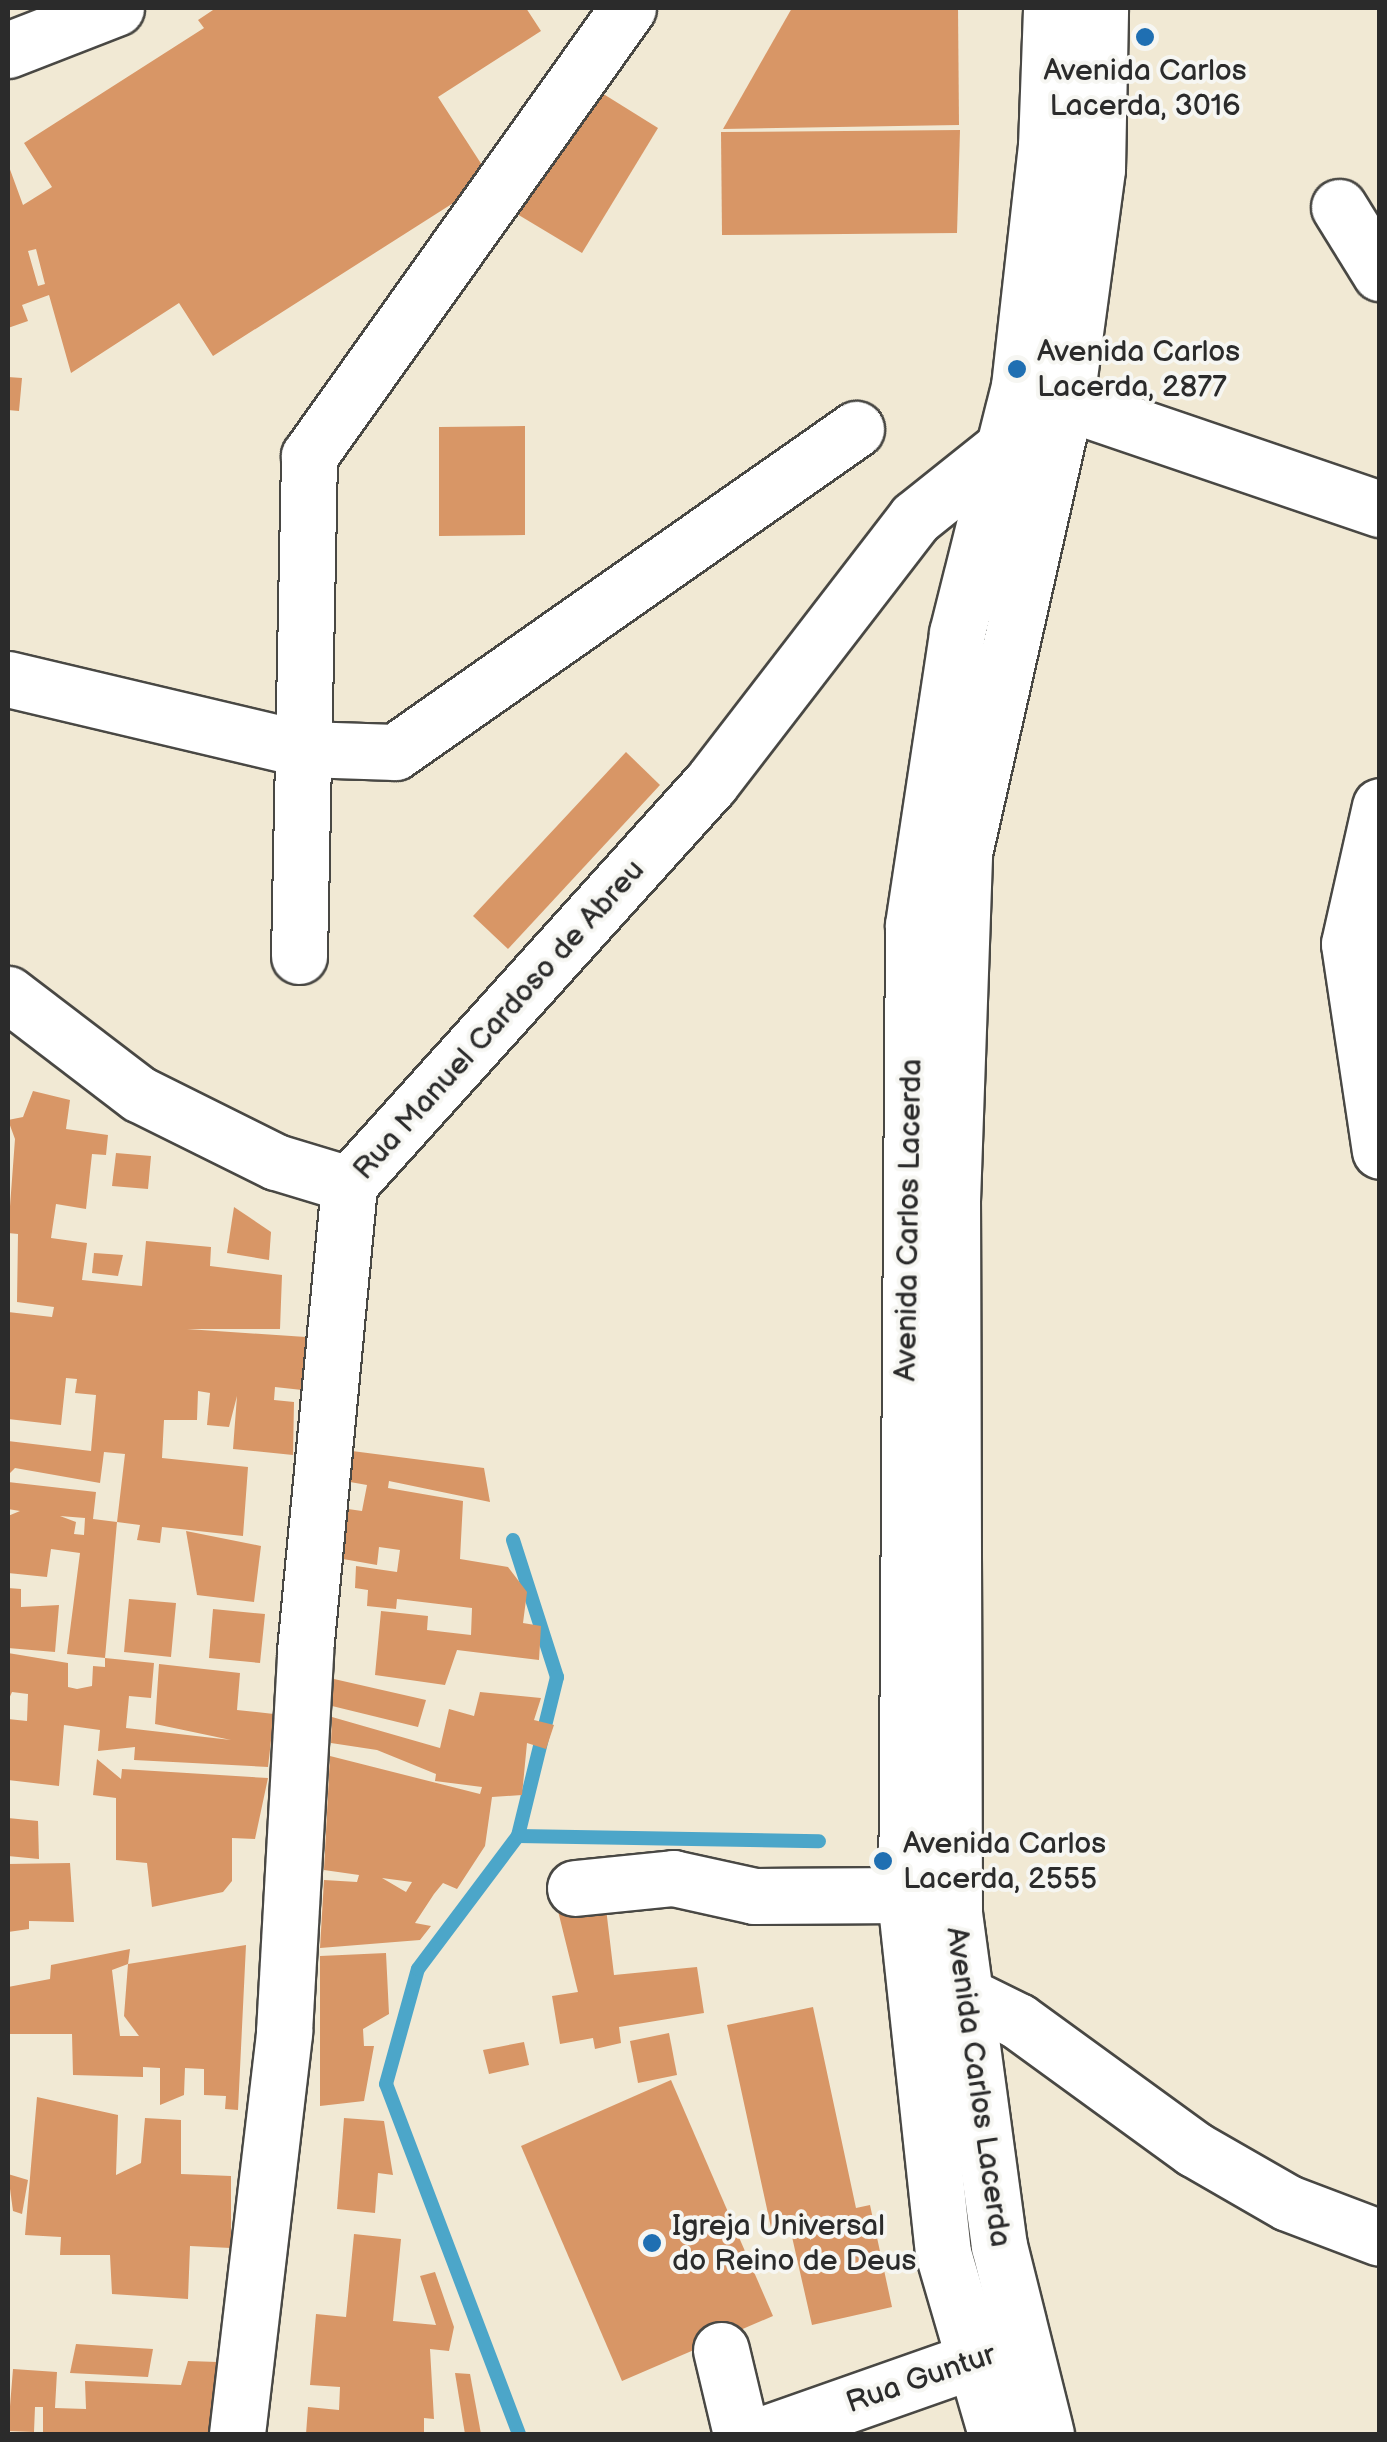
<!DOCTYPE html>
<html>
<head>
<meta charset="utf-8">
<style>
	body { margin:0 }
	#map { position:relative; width:1387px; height:2442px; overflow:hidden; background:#f1e9d4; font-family:"Balsamiq Sans",sans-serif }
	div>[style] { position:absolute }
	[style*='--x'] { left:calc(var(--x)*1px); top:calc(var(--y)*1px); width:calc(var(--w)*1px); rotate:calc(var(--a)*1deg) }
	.stream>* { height:14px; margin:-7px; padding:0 7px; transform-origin:7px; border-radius:7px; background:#4ca6c9 }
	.building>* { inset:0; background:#d89666 }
	.roads { filter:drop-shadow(2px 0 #494844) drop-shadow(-2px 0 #494844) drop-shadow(0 2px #494844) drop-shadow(0 -2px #494844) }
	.minor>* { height:55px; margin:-27.5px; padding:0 27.5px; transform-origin:27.5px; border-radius:27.5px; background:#fff }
	.major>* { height:55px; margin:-27.5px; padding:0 27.5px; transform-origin:27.5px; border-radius:27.5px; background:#fff }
	.dots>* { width:28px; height:28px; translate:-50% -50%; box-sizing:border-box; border:5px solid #f6f6f2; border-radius:50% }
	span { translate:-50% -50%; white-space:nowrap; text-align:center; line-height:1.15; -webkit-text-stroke:8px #f6f6f2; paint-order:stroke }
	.poi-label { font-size:30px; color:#2b2b2b }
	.left { translate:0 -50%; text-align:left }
	.street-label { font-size:30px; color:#2b2b2b }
	.frame { position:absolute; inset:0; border:10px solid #2b2b2b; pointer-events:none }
</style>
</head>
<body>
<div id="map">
	<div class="stream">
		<div style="--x:513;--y:1540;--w:144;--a:72.2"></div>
		<div style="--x:557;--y:1677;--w:164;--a:103.8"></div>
		<div style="--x:519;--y:2434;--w:374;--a:-110.8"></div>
		<div style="--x:386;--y:2084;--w:119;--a:-74.5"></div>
		<div style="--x:418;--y:1969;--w:166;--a:-53.1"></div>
		<div style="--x:518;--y:1836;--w:301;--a:1"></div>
	</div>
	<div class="building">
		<div style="clip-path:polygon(evenodd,216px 8px,526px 8px,541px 31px,438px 97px,491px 179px,213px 356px,179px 303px,71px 373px,49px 295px,22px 305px,28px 321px,8px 328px,8px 164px,23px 205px,52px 187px,24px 143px,204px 28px,198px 20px,216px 8px,36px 249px,45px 284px,38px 286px,28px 251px,36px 249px)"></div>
		<div style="clip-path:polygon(792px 8px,958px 8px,959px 125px,723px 129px)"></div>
		<div style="clip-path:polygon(589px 85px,658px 128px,582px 253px,512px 211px)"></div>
		<div style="clip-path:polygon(960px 130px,957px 233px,722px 235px,721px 132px)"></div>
		<div style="clip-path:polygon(8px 377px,22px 378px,19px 411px,8px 410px)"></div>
		<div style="clip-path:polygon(525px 426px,525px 535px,439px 536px,439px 427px)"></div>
		<div style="clip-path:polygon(626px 752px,660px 785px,508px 949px,473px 916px)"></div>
		<div style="clip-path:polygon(33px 1091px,70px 1100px,66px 1129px,108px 1135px,106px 1155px,92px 1154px,86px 1209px,56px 1204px,51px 1238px,87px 1243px,82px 1280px,142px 1286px,146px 1241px,211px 1247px,210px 1266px,282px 1275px,280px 1329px,187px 1329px,306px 1337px,302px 1390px,275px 1387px,274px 1400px,294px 1402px,293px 1455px,233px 1449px,237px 1396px,229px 1427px,207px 1425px,210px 1393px,198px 1391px,197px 1420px,164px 1420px,162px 1458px,248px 1467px,243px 1536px,162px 1527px,160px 1543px,137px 1540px,140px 1525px,117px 1522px,125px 1454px,104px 1452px,100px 1483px,15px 1468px,8px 1475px,8px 1441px,91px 1451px,96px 1395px,75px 1393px,77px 1379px,66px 1378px,61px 1425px,8px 1419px,8px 1312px,52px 1317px,54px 1307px,17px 1302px,18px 1234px,8px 1233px,15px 1139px,8px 1120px,23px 1117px)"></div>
		<div style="clip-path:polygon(116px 1153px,151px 1156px,148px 1189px,112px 1186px)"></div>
		<div style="clip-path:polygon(234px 1207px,271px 1232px,269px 1260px,227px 1253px)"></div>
		<div style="clip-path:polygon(94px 1253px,123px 1255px,118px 1276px,92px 1273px)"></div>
		<div style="clip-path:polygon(352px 1451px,484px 1468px,490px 1502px,389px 1481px,388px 1488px,463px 1501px,460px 1559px,508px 1567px,527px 1592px,523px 1623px,541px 1626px,539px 1660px,457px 1650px,445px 1685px,375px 1675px,381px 1611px,428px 1616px,427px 1630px,471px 1635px,472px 1608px,397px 1599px,396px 1609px,367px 1606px,368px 1590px,355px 1588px,356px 1566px,397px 1572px,400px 1550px,379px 1547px,377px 1565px,343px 1559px,348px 1509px,362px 1511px,367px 1485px,350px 1482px)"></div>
		<div style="clip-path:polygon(evenodd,8px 1482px,96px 1492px,93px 1519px,117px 1522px,105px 1658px,67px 1654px,80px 1553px,51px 1549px,47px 1577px,8px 1573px,8px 1516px,20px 1511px,8px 1509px,8px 1482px,60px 1516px,85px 1518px,84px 1535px,74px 1534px,76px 1522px,60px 1516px)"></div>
		<div style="clip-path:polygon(186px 1531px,261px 1546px,254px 1602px,197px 1595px)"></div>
		<div style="clip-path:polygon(8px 1588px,21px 1589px,21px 1607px,59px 1605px,55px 1652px,8px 1648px)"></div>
		<div style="clip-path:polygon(129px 1599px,176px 1603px,171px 1657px,124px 1652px)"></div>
		<div style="clip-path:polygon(213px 1609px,265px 1614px,260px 1663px,209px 1658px)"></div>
		<div style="clip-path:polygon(8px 1653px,68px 1663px,68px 1687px,77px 1689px,92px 1686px,93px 1666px,105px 1667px,105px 1658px,154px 1663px,151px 1698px,129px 1696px,126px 1728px,231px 1740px,155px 1724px,159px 1664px,240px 1673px,237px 1710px,274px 1714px,268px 1767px,134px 1760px,135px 1747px,98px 1751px,100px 1730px,64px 1725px,59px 1786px,8px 1780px,8px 1719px,27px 1721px,28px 1694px,12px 1692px,8px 1701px)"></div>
		<div style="clip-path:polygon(334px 1679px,426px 1700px,418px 1727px,332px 1706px)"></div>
		<div style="clip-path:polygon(evenodd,480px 1692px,541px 1698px,534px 1720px,554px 1725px,546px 1749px,527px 1743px,522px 1795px,492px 1797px,485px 1846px,457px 1889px,443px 1883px,434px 1894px,415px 1923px,431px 1926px,420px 1940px,320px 1948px,324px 1880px,357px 1882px,359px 1875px,324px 1870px,330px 1756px,480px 1794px,482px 1787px,435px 1781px,436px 1774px,377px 1750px,331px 1743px,332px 1717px,440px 1748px,449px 1709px,474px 1716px,480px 1692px,382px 1878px,412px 1882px,406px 1892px,382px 1878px)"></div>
		<div style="clip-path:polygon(97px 1759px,121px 1779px,122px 1769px,268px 1778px,255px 1839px,232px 1838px,232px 1881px,223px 1892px,152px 1907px,147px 1863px,116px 1860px,116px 1798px,93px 1795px)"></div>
		<div style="clip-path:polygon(8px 1818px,38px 1821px,39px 1859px,8px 1856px)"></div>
		<div style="clip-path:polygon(70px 1863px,74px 1922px,29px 1921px,29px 1929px,8px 1932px,8px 1864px)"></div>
		<div style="clip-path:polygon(605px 1900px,614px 1975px,697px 1967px,704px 2013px,619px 2027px,621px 2043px,595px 2049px,593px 2038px,560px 2044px,552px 1996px,578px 1992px,558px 1911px)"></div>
		<div style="clip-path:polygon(evenodd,246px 1945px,238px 2110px,225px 2109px,226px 2096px,204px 2095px,204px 2069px,185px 2068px,184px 2095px,160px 2105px,160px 2068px,143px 2067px,143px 2077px,73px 2075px,72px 2034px,8px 2034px,8px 1987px,50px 1979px,51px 1965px,130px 1949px,128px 1964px,246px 1945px,128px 1964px,124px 2016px,139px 2036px,120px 2036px,112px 1970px,128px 1964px)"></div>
		<div style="clip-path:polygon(386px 1953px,389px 2014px,363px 2029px,364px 2046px,374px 2046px,364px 2101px,320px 2106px,320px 1956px)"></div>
		<div style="clip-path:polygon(813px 2007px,856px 2208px,870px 2205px,892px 2307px,812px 2325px,790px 2228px,772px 2232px,727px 2025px)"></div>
		<div style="clip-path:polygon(669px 2033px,677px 2075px,638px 2083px,630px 2041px)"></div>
		<div style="clip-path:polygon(524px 2042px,529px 2065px,489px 2074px,483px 2050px)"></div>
		<div style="clip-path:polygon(671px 2080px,773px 2316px,622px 2381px,521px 2146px)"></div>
		<div style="clip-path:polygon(37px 2097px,118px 2115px,116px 2175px,141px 2163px,145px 2118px,181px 2120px,181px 2174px,231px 2176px,231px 2248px,190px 2246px,188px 2299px,112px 2294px,110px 2255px,60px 2255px,61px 2237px,25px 2235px)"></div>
		<div style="clip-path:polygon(344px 2118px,384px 2121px,393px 2175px,378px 2173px,375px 2213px,337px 2209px)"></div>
		<div style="clip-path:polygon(8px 2174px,28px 2180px,22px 2214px,13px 2211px)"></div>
		<div style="clip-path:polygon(354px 2234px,401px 2239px,393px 2321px,436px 2325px,420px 2276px,435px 2272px,454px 2327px,449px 2351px,430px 2349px,434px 2419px,424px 2418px,424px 2434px,306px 2434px,308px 2407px,339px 2410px,340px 2387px,310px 2385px,314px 2338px,316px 2314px,346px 2317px)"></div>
		<div style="clip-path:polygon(76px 2344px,153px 2349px,148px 2377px,70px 2373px)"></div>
		<div style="clip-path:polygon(188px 2361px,218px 2362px,209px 2434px,43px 2434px,43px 2407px,35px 2407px,34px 2432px,8px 2431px,13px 2369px,57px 2372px,55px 2408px,86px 2409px,85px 2381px,181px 2385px)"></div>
		<div style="clip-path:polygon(455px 2373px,470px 2374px,481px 2434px,465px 2434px)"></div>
	</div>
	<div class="roads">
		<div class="minor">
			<div style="--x:8;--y:50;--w:116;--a:-21.3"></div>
			<div style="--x:1339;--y:207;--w:78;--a:58.2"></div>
			<div style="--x:1021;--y:387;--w:379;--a:18.8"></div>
			<div style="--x:8;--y:679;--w:304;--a:13.3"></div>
			<div style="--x:304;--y:749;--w:91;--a:1.9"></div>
			<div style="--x:395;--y:752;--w:563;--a:-35.02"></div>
			<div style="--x:1380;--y:806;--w:141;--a:102.7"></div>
			<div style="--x:1349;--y:944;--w:209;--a:81.5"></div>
			<div style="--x:299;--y:956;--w:500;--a:-88.85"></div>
			<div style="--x:309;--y:456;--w:550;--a:-54.55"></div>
			<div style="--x:8;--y:994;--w:165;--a:37.4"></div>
			<div style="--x:139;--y:1094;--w:153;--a:26.4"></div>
			<div style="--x:276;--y:1162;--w:76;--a:16.8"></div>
			<div style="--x:575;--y:1888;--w:99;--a:-5.8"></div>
			<div style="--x:673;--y:1878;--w:83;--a:12.5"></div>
			<div style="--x:754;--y:1896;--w:152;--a:-0.4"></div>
			<div style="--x:927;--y:1989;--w:36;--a:8"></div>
			<div style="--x:963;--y:1994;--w:61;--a:26.1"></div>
			<div style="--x:1018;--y:2021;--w:218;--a:36"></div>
			<div style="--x:1194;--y:2149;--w:108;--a:29.9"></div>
			<div style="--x:1288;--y:2203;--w:98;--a:20.8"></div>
			<div style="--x:721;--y:2350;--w:86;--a:76.6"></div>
			<div style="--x:237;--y:2434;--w:405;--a:-83.3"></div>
			<div style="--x:284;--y:2032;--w:382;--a:-86.8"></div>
			<div style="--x:305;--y:1651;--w:469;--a:-84.6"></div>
			<div style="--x:349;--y:1184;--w:540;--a:-47.93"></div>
			<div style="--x:711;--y:783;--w:334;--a:-52.4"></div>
			<div style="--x:915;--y:518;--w:115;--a:-38.7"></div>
			<div style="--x:1005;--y:446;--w:30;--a:-6"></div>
		</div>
		<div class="major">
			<div style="--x:764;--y:2434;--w:256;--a:-19.4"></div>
			<div style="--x:996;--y:2434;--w:189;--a:-106.3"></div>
			<div style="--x:943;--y:2253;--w:347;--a:-96.1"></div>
			<div style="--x:906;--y:1908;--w:983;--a:-89.59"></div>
			<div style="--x:913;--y:925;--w:295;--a:-81.4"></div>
			<div style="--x:957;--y:633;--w:255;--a:-75.9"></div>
			<div style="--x:1019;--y:386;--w:242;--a:-83.6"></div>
			<div style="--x:1046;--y:146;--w:138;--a:-87.9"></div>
			<div style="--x:1046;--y:2434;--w:194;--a:-104"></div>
			<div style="--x:999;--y:2246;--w:337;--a:-97.7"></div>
			<div style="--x:954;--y:1912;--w:711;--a:-90.16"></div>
			<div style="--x:952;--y:1201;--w:348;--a:-88"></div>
			<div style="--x:964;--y:853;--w:465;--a:-77.3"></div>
			<div style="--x:1066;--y:399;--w:232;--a:-82.3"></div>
			<div style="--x:1097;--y:169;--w:161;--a:-88.9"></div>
		</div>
	</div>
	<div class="dots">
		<div style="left:1145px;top:37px;background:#1f6fb2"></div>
		<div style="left:1017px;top:369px;background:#1f6fb2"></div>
		<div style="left:883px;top:1861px;background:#1f6fb2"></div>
		<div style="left:652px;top:2243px;background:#1f6fb2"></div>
	</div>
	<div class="poi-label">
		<span style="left:1145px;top:88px">Avenida Carlos<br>Lacerda, 3016</span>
		<span class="left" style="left:1037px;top:369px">Avenida Carlos<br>Lacerda, 2877</span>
		<span class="left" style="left:903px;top:1861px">Avenida Carlos<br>Lacerda, 2555</span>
		<span class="left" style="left:672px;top:2243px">Igreja Universal<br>do Reino de Deus</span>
	</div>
	<div class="street-label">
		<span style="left:499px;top:1020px;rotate:-48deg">Rua Manuel Cardoso de Abreu</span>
		<span style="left:909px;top:1220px;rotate:-89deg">Avenida Carlos Lacerda</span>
		<span style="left:978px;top:2087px;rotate:82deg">Avenida Carlos Lacerda</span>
		<span style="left:921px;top:2379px;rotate:-19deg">Rua Guntur</span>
	</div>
	<div class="frame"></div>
</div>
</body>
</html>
